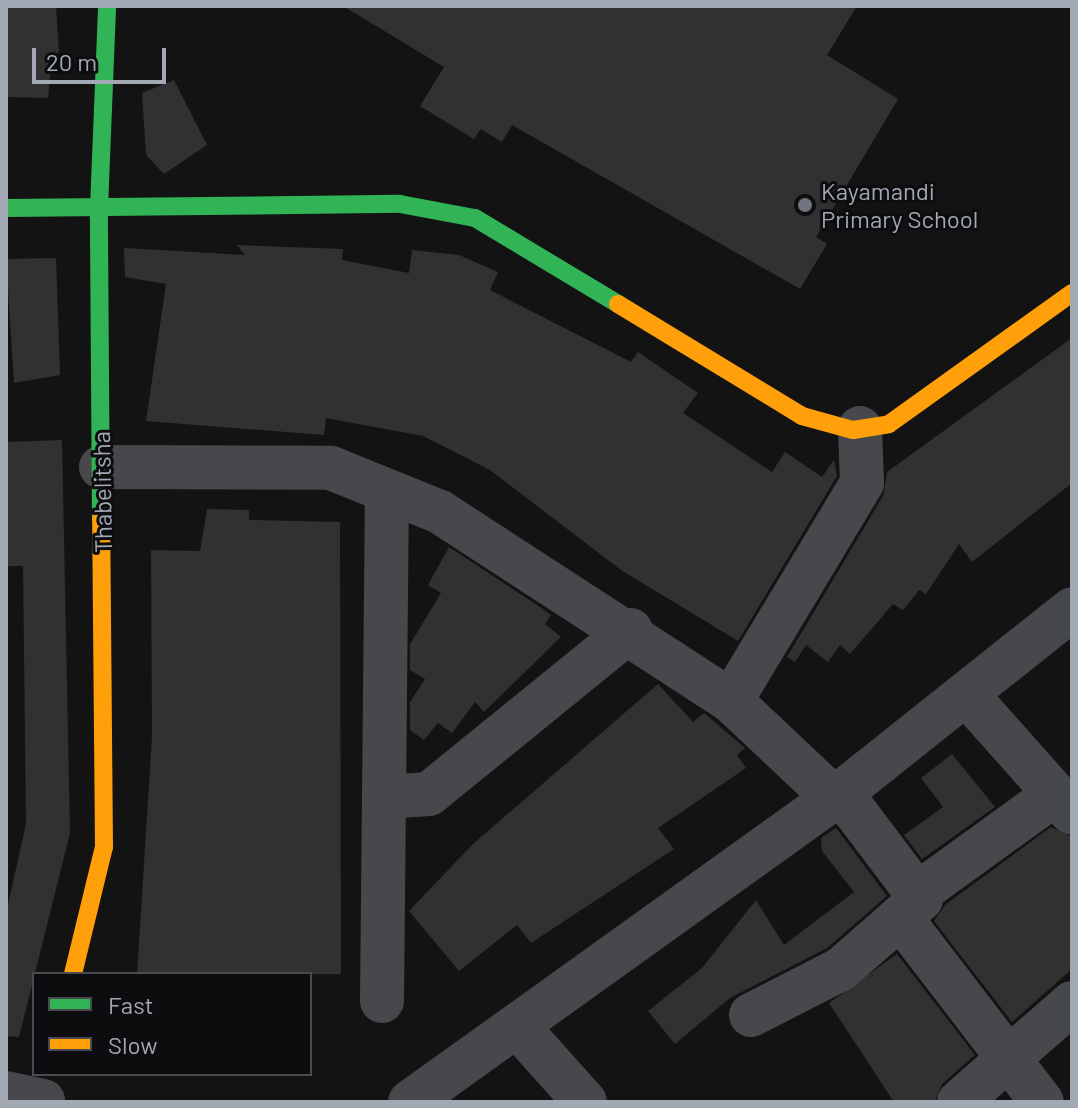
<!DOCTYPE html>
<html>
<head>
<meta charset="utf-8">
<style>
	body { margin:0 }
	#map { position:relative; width:1078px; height:1108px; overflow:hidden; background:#131313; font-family:Barlow,sans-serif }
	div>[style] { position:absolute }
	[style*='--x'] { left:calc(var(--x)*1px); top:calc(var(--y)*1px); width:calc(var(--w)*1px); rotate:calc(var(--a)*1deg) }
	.building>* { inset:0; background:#313132 }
	.street>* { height:44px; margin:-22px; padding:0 22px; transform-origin:22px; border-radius:22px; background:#47484c }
	.fast>* { height:18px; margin:-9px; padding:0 9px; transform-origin:9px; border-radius:9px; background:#30b455 }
	.slow>* { height:18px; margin:-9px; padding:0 9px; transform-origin:9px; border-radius:9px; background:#ff9f0a }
	.dots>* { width:22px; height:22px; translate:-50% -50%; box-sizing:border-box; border:4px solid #0d0d0f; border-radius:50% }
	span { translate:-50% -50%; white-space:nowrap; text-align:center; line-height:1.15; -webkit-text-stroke:6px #0d0d0f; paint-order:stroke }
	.poi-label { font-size:24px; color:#a2a9b5 }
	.left { translate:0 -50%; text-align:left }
	.street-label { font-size:24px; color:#a2a9b5 }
	.frame { position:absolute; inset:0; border:8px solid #a2a9b5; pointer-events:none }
	.legend { position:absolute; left:32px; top:972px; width:280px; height:104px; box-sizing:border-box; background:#0d0d0f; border:2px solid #494b51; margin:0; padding:10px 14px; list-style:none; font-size:24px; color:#a2a9b5 }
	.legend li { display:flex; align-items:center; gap:16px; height:40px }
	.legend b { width:40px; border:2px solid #494b51 }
	.scale { position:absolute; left:32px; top:48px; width:134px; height:36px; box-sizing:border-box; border:4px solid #a2a9b5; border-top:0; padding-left:10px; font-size:24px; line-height:28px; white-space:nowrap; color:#a2a9b5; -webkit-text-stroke:6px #0d0d0f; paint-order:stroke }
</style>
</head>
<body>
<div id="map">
	<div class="building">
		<div style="clip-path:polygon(6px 6px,56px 6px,59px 53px,52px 54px,48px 98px,6px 97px)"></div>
		<div style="clip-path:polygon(343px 6px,857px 6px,827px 55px,898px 99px,816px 237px,827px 244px,800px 289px,512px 125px,502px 142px,481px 129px,474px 139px,420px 106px,444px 67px)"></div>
		<div style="clip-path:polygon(174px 80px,207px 145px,164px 174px,146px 155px,142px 93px)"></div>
		<div style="clip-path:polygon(237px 245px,343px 249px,342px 260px,409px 273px,412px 250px,459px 255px,498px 272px,490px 290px,631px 362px,638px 352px,698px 393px,683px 413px,772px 472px,785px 452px,822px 477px,834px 460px,837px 476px,738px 641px,621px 570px,490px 470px,423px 436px,326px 418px,324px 435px,146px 421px,166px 284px,125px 277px,124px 248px,245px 255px)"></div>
		<div style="clip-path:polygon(56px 258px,60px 375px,14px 383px,6px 259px)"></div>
		<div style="clip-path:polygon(1072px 338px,1072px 483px,972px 562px,959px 544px,926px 594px,919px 590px,903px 610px,893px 604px,850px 654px,840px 645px,828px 662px,806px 645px,795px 662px,787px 657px,883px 496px,887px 472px)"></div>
		<div style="clip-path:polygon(62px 440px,70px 833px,19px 1037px,6px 1036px,6px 913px,26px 824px,23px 566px,6px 566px,6px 442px)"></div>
		<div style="clip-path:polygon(207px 509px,249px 510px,249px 520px,340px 522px,341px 974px,137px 974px,152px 737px,151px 550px,200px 551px)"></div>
		<div style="clip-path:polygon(449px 547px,543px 609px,551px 615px,545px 624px,561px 637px,484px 712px,475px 702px,452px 733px,438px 723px,424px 740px,410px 730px,410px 702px,425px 679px,410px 670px,410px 644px,441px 593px,428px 585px)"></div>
		<div style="clip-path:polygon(658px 684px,693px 722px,704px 713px,745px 748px,737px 755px,746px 768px,658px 828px,674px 849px,531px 943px,517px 925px,459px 971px,409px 911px,473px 844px)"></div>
		<div style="clip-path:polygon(952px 754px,995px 807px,922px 859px,904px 835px,943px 807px,921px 778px)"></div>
		<div style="clip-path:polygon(1051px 827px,1072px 837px,1072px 969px,1012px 1022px,934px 921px,945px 905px)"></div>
		<div style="clip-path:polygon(836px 828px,887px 896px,827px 948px,730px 998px,675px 1044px,648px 1011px,702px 968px,756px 900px,784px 945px,854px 892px,822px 851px,821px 838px)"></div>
		<div style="clip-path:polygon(897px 954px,975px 1055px,942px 1084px,935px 1102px,894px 1102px,829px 1003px)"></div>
	</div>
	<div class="street">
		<div style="--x:101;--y:467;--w:230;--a:0.2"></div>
		<div style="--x:331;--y:468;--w:118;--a:22"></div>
		<div style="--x:440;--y:512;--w:347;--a:33"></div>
		<div style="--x:731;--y:701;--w:141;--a:43.3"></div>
		<div style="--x:966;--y:694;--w:159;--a:48.3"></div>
		<div style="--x:731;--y:701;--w:254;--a:-59"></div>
		<div style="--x:862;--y:483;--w:55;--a:-92.1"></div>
		<div style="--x:384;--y:797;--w:45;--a:-3.8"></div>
		<div style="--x:429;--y:794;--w:260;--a:-39.1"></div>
		<div style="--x:917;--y:894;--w:170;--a:-35.9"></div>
		<div style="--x:900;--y:917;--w:233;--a:52.5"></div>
		<div style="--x:382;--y:1001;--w:510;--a:-89.44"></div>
		<div style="--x:751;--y:1015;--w:101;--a:-27.1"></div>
		<div style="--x:841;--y:969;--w:106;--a:-41.2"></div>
		<div style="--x:921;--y:899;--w:133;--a:-127"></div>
		<div style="--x:517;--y:1026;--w:102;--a:48.2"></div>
		<div style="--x:6;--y:1093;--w:38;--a:12"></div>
		<div style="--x:410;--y:1102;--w:530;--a:-35.64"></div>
		<div style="--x:841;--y:793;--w:295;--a:-38.5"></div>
		<div style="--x:959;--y:1102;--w:150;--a:-41.2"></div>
	</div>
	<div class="fast">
		<div style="--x:6;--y:208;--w:394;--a:-0.6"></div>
		<div style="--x:400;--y:204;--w:76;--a:10.6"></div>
		<div style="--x:475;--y:218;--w:167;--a:31"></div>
		<div style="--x:101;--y:519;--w:311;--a:-90.4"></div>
		<div style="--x:99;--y:208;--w:202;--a:-87.7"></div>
	</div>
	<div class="slow">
		<div style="--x:618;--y:304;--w:215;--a:31.3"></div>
		<div style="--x:802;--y:416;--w:53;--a:15.4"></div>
		<div style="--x:853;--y:430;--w:36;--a:-9"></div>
		<div style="--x:889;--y:424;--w:225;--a:-35.6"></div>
		<div style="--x:73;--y:974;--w:131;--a:-76.3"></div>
		<div style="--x:104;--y:847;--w:328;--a:-90.5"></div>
	</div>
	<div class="dots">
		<div style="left:805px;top:205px;background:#70747c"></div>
	</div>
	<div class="poi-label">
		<span class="left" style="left:821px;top:205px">Kayamandi<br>Primary School</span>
	</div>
	<div class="street-label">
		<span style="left:102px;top:492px;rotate:-91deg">Thabelitsha</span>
	</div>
	<div class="frame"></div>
	<ul class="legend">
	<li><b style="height:10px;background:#30b455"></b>Fast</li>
	<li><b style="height:10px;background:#ff9f0a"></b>Slow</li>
	</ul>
	<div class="scale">20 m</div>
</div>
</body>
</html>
